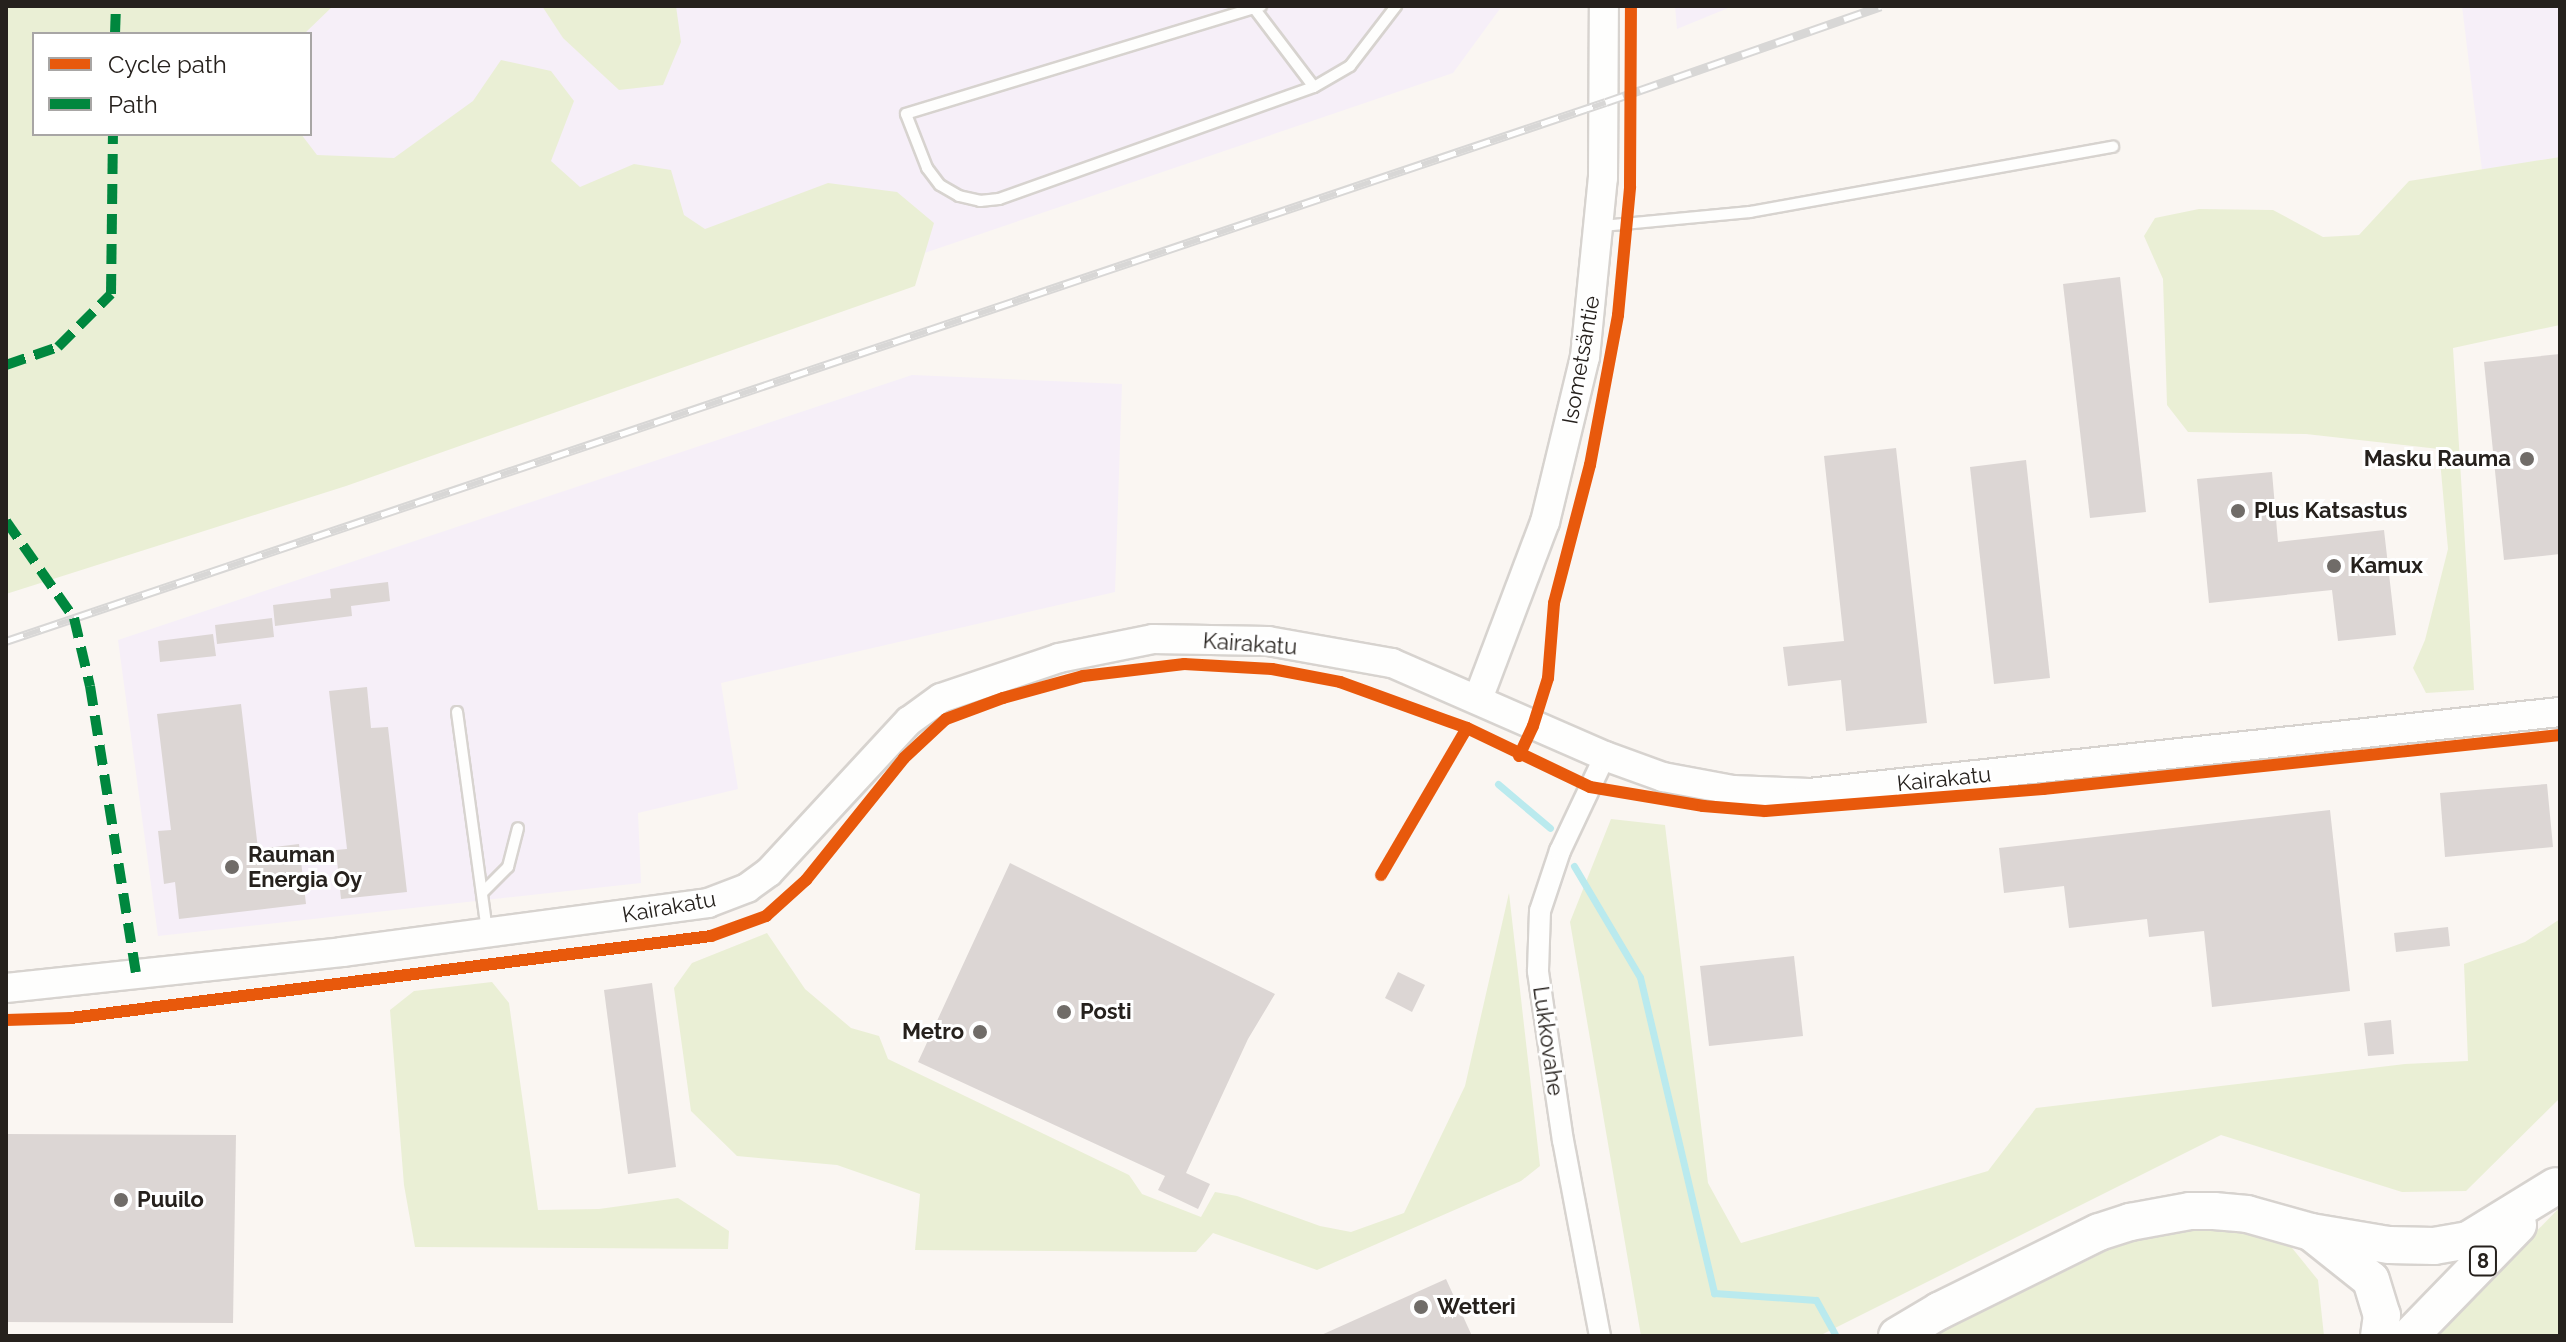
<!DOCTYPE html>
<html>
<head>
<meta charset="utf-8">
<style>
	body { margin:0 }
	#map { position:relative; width:2566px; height:1342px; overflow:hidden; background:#faf6f2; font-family:Raleway,sans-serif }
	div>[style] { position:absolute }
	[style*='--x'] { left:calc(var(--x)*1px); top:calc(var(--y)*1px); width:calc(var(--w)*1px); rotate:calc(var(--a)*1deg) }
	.industrial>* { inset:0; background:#f6eff8 }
	.green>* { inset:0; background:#eaefd5 }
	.stream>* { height:7px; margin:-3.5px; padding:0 3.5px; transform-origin:3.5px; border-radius:3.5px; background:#baeaee }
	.building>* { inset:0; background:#dcd6d4 }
	.roads { filter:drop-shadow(2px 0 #d7d3cf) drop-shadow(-2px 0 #d7d3cf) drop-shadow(0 2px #d7d3cf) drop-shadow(0 -2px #d7d3cf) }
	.lane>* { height:10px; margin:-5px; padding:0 5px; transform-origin:5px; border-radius:5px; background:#fefefd }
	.street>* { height:20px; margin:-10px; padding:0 10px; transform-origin:10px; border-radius:10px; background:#fefefd }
	.secondary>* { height:28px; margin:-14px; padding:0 14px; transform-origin:14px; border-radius:14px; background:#fefefd }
	.highway>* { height:36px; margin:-18px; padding:0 18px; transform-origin:18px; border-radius:18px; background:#fefefd }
	.rail>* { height:9px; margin-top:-4.5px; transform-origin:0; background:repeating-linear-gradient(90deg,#fff 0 18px,#d8d7d6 0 36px); box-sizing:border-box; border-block:2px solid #d8d7d6 }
	.quiet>* { height:10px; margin-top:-5px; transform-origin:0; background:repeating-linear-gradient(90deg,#00873e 0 20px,transparent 0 30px) }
	.cycleway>* { height:12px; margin:-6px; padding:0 6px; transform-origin:6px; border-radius:6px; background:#e8590c }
	.dots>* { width:22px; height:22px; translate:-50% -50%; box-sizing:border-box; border:4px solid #fff; border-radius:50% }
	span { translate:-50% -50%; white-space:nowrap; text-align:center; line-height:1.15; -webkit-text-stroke:6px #fff; paint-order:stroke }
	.shield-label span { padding:2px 6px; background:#fff; border:2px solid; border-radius:6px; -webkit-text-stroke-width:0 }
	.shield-label { font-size:20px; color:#26211d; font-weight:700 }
	.street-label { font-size:22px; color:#26211d }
	.poi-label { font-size:22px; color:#26211d; font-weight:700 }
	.right { translate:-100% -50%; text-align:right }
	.left { translate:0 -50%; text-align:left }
	.frame { position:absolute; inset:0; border:8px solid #26211d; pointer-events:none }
	.legend { position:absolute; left:32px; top:32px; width:280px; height:104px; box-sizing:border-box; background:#fff; border:2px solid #a8a6a5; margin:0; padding:10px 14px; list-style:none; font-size:24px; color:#26211d }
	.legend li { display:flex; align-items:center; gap:16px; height:40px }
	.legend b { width:40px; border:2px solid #a8a6a5 }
</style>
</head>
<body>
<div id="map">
	<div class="industrial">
		<div style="clip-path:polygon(129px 6px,1502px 6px,1453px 73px,713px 325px,125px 134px,310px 134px,310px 34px,128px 34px)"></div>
		<div style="clip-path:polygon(1675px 6px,1733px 6px,1677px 29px)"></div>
		<div style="clip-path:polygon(2462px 6px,2560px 6px,2560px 157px,2482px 170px)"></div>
		<div style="clip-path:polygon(912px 375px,1122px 384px,1115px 592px,721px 683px,738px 789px,638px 813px,641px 883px,158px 936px,118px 640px)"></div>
	</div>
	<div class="green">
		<div style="clip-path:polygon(6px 6px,333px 6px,304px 34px,34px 34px,34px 134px,301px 134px,317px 155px,394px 158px,473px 101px,501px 60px,551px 71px,574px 101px,551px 161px,580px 187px,634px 164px,671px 170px,684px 215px,705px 229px,828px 183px,897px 192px,934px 223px,915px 286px,346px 486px,6px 594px)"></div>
		<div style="clip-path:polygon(542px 6px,676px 6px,681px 42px,663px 85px,619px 90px,563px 38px)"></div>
		<div style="clip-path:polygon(2560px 157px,2560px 325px,2453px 348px,2474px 690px,2426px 693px,2413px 668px,2425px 640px,2448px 549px,2439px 449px,2306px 434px,2188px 432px,2167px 405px,2163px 279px,2144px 236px,2155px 218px,2199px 209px,2273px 210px,2323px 237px,2359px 235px,2409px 181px)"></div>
		<div style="clip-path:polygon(1611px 819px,1665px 825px,1708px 1183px,1741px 1243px,1988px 1171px,2036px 1108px,2405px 1064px,2468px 1061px,2464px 964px,2525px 942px,2560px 919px,2560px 1098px,2466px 1191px,2402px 1192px,2221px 1135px,1819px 1336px,1641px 1336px,1570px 922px)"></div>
		<div style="clip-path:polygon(1509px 893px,1540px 1166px,1521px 1181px,1317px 1270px,1213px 1233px,1196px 1252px,915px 1250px,920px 1194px,837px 1165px,737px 1156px,691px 1111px,674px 988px,692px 963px,767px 933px,805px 989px,851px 1028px,879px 1036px,888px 1059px,1129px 1175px,1142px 1194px,1201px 1217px,1215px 1192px,1237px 1196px,1320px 1226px,1351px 1232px,1404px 1213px,1465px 1086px)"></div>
		<div style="clip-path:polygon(492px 982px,509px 1003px,538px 1210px,599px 1209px,678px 1198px,729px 1231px,728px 1249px,415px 1247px,404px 1185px,390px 1010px,414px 991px)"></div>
		<div style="clip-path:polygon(2560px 1207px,2560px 1336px,2435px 1336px)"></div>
		<div style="clip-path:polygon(2194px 1226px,2240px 1227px,2284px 1238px,2318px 1280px,2324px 1336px,1933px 1336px,2139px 1235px)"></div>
	</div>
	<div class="stream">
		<div style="--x:1498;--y:784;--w:68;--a:40.2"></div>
		<div style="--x:1574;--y:866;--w:129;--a:59.3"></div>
		<div style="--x:1640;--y:977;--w:325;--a:76.8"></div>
		<div style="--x:1714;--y:1293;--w:102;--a:3.9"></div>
		<div style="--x:1816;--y:1300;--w:39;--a:61"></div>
	</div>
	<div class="building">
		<div style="clip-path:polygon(2120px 277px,2146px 512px,2090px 518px,2063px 284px)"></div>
		<div style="clip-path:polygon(2560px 354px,2560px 554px,2504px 560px,2484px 362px)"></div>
		<div style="clip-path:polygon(1896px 448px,1927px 723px,1846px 731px,1841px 680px,1788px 686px,1783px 647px,1844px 641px,1824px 456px)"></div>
		<div style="clip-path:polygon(2026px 460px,2050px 678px,1994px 684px,1970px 467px)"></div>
		<div style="clip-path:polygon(2272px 472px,2278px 542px,2384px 530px,2396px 635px,2338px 641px,2332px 590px,2209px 603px,2197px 479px)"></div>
		<div style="clip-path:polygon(388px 582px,390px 601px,351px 606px,352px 616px,275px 626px,273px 605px,331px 598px,330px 589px)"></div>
		<div style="clip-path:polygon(272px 618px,274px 637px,217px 644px,215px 625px)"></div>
		<div style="clip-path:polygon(213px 634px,216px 656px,160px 662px,158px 641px)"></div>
		<div style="clip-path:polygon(367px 687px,371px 728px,388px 727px,407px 892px,341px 899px,336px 850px,347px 849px,329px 691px)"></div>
		<div style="clip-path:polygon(241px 704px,258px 849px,299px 844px,306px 904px,179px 919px,175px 882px,164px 884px,158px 831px,171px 830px,157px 714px)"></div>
		<div style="clip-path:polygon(2547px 784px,2553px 847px,2445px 857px,2440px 793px)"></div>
		<div style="clip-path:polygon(2330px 810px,2350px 991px,2212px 1007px,2204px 931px,2149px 937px,2147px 919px,2069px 928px,2064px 886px,2004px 893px,1999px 848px)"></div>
		<div style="clip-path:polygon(1010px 863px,1275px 994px,1248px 1039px,1186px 1173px,1210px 1184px,1198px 1209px,1158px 1190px,1165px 1176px,918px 1062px)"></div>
		<div style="clip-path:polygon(2448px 927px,2450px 946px,2396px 952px,2394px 933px)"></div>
		<div style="clip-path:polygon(1794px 956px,1803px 1036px,1709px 1046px,1700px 966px)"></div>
		<div style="clip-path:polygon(1398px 972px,1425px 985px,1412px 1012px,1385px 998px)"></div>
		<div style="clip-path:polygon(652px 983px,676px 1167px,628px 1174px,604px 990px)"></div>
		<div style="clip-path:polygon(2391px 1020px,2394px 1054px,2368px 1056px,2364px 1023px)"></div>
		<div style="clip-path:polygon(6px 1134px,236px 1135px,233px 1323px,6px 1322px)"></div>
		<div style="clip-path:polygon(1446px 1279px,1472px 1336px,1319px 1336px)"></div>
	</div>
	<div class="roads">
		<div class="lane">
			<div style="--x:1261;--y:6;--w:371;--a:163.1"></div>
			<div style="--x:906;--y:114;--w:58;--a:68.7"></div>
			<div style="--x:927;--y:168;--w:21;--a:53"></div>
			<div style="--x:940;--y:185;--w:22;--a:30"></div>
			<div style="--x:959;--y:196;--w:22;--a:13"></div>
			<div style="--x:980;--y:201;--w:19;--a:-6"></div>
			<div style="--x:999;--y:199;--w:334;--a:-19.6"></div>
			<div style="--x:1314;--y:87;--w:42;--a:-30.3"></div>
			<div style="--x:1350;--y:66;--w:76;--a:-52.5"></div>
			<div style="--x:1254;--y:8;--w:99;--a:52.8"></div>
			<div style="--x:1602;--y:226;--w:149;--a:-5.4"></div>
			<div style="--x:1750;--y:212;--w:369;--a:-10.2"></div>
			<div style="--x:457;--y:712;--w:222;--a:82.2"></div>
			<div style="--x:482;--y:893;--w:37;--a:-45"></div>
			<div style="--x:508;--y:867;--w:40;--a:-75.6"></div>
		</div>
		<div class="street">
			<div style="--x:1600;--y:1336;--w:198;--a:-100.7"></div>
			<div style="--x:1563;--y:1141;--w:172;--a:-98.4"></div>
			<div style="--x:1538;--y:971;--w:60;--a:-88.1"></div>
			<div style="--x:1540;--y:911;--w:63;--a:-71.6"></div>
			<div style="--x:1560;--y:851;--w:105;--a:-64.7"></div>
		</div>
		<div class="secondary">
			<div style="--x:1478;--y:699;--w:189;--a:-69.3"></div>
			<div style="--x:1545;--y:522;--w:170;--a:-76.4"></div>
			<div style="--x:1585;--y:357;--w:180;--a:-84.3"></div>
			<div style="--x:1603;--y:178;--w:172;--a:-89.7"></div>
			<div style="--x:6;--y:988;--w:338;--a:-6.1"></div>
			<div style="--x:342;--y:952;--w:369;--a:-7.6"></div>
			<div style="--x:708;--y:903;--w:42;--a:-21"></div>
			<div style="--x:747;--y:888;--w:27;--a:-36"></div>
			<div style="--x:769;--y:872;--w:206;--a:-47.2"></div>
			<div style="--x:909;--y:721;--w:39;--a:-36"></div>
			<div style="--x:941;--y:698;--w:125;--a:-18.7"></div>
			<div style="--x:1059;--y:658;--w:96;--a:-11.4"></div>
			<div style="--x:1153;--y:639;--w:115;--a:1"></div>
			<div style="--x:1268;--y:641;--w:126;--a:10.1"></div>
			<div style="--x:1392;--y:663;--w:232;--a:23.6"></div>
			<div style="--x:1605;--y:756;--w:62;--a:19.9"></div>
			<div style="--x:1663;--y:777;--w:71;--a:10.5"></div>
			<div style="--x:1733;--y:790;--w:76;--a:2.3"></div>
			<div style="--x:1809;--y:793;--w:755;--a:-6.16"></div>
		</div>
		<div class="highway">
			<div style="--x:2312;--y:1233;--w:75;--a:38.5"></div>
			<div style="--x:2371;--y:1280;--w:37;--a:73"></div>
			<div style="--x:2382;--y:1315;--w:21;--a:98"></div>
			<div style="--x:1897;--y:1336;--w:49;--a:-30.8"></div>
			<div style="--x:1939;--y:1311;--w:178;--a:-26.3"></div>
			<div style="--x:2099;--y:1232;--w:33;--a:-18"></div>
			<div style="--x:2130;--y:1222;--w:61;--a:-10.4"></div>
			<div style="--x:2190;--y:1211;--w:24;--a:0"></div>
			<div style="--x:2214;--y:1211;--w:33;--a:5"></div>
			<div style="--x:2247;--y:1214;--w:66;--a:15.7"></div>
			<div style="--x:2311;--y:1232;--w:79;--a:9.5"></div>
			<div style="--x:2389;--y:1245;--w:45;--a:1.3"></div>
			<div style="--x:2434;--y:1246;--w:35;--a:-10"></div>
			<div style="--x:2468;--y:1240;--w:103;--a:-31.5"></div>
			<div style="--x:2410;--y:1336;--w:155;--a:-45.8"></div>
		</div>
	</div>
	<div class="rail">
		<div style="--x:6;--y:641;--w:1688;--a:-18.62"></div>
		<div style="--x:1606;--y:102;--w:291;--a:-19.2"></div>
	</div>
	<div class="quiet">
		<div style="--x:115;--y:34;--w:28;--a:-88"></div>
		<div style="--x:6;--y:365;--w:55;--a:-19.1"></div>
		<div style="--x:58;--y:347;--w:75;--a:-45"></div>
		<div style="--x:111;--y:294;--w:160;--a:-89.3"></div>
		<div style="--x:6;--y:521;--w:118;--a:55"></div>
		<div style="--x:74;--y:618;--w:70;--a:76.8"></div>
		<div style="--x:90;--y:686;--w:290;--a:80.9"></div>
	</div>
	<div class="cycleway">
		<div style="--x:1519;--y:756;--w:33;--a:-65"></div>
		<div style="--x:1533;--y:726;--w:50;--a:-72.6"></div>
		<div style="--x:1548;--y:678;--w:75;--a:-85.4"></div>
		<div style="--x:1554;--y:603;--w:143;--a:-75.4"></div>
		<div style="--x:1590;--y:465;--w:153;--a:-79.4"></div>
		<div style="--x:1618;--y:315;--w:129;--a:-84.6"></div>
		<div style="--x:1630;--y:187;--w:181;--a:-89.7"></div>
		<div style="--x:1381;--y:875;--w:170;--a:-59.7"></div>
		<div style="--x:6;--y:1020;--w:65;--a:-1.8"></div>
		<div style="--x:71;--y:1018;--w:645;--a:-7.3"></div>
		<div style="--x:711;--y:936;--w:59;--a:-20"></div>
		<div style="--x:766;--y:916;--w:54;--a:-42"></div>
		<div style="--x:806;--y:880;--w:156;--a:-51.2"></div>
		<div style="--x:904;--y:758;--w:57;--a:-42.9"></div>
		<div style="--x:946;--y:719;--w:61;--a:-20.2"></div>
		<div style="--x:1003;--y:698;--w:83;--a:-15.4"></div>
		<div style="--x:1083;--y:676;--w:102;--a:-6.8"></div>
		<div style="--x:1184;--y:664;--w:88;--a:3.3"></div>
		<div style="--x:1272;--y:669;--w:69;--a:10.8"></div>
		<div style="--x:1340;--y:682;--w:135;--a:19.9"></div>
		<div style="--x:1467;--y:728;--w:136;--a:25.6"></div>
		<div style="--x:1590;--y:787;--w:115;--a:9.5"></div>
		<div style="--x:1703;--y:806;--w:62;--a:4.6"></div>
		<div style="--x:1765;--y:811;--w:279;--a:-4.5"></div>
		<div style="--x:2043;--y:789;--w:520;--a:-5.96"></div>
	</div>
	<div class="dots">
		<div style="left:2527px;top:459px;background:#706c68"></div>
		<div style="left:2238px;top:511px;background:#706c68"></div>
		<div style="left:2334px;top:566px;background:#706c68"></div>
		<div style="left:232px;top:867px;background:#706c68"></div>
		<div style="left:1064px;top:1012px;background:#706c68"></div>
		<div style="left:980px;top:1032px;background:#706c68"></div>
		<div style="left:121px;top:1200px;background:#706c68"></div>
		<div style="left:1421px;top:1307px;background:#706c68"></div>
	</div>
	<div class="shield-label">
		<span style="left:2483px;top:1261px">8</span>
	</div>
	<div class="street-label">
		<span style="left:1581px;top:360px;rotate:-80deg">Isometsäntie</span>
		<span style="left:1250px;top:644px;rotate:4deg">Kairakatu</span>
		<span style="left:1944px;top:779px;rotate:-6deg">Kairakatu</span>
		<span style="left:669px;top:907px;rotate:-10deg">Kairakatu</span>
		<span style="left:1548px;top:1041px;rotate:82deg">Lukkovahe</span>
	</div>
	<div class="poi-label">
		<span class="right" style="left:2511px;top:459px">Masku Rauma</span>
		<span class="left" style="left:2254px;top:511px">Plus Katsastus</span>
		<span class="left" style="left:2350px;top:566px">Kamux</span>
		<span class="left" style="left:248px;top:867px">Rauman<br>Energia Oy</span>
		<span class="left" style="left:1080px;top:1012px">Posti</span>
		<span class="right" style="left:964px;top:1032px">Metro</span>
		<span class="left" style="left:137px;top:1200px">Puuilo</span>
		<span class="left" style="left:1437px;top:1307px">Wetteri</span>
	</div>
	<div class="frame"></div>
	<ul class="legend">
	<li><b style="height:10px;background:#e8590c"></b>Cycle path</li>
	<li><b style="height:10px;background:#00873e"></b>Path</li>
	</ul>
</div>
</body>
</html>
